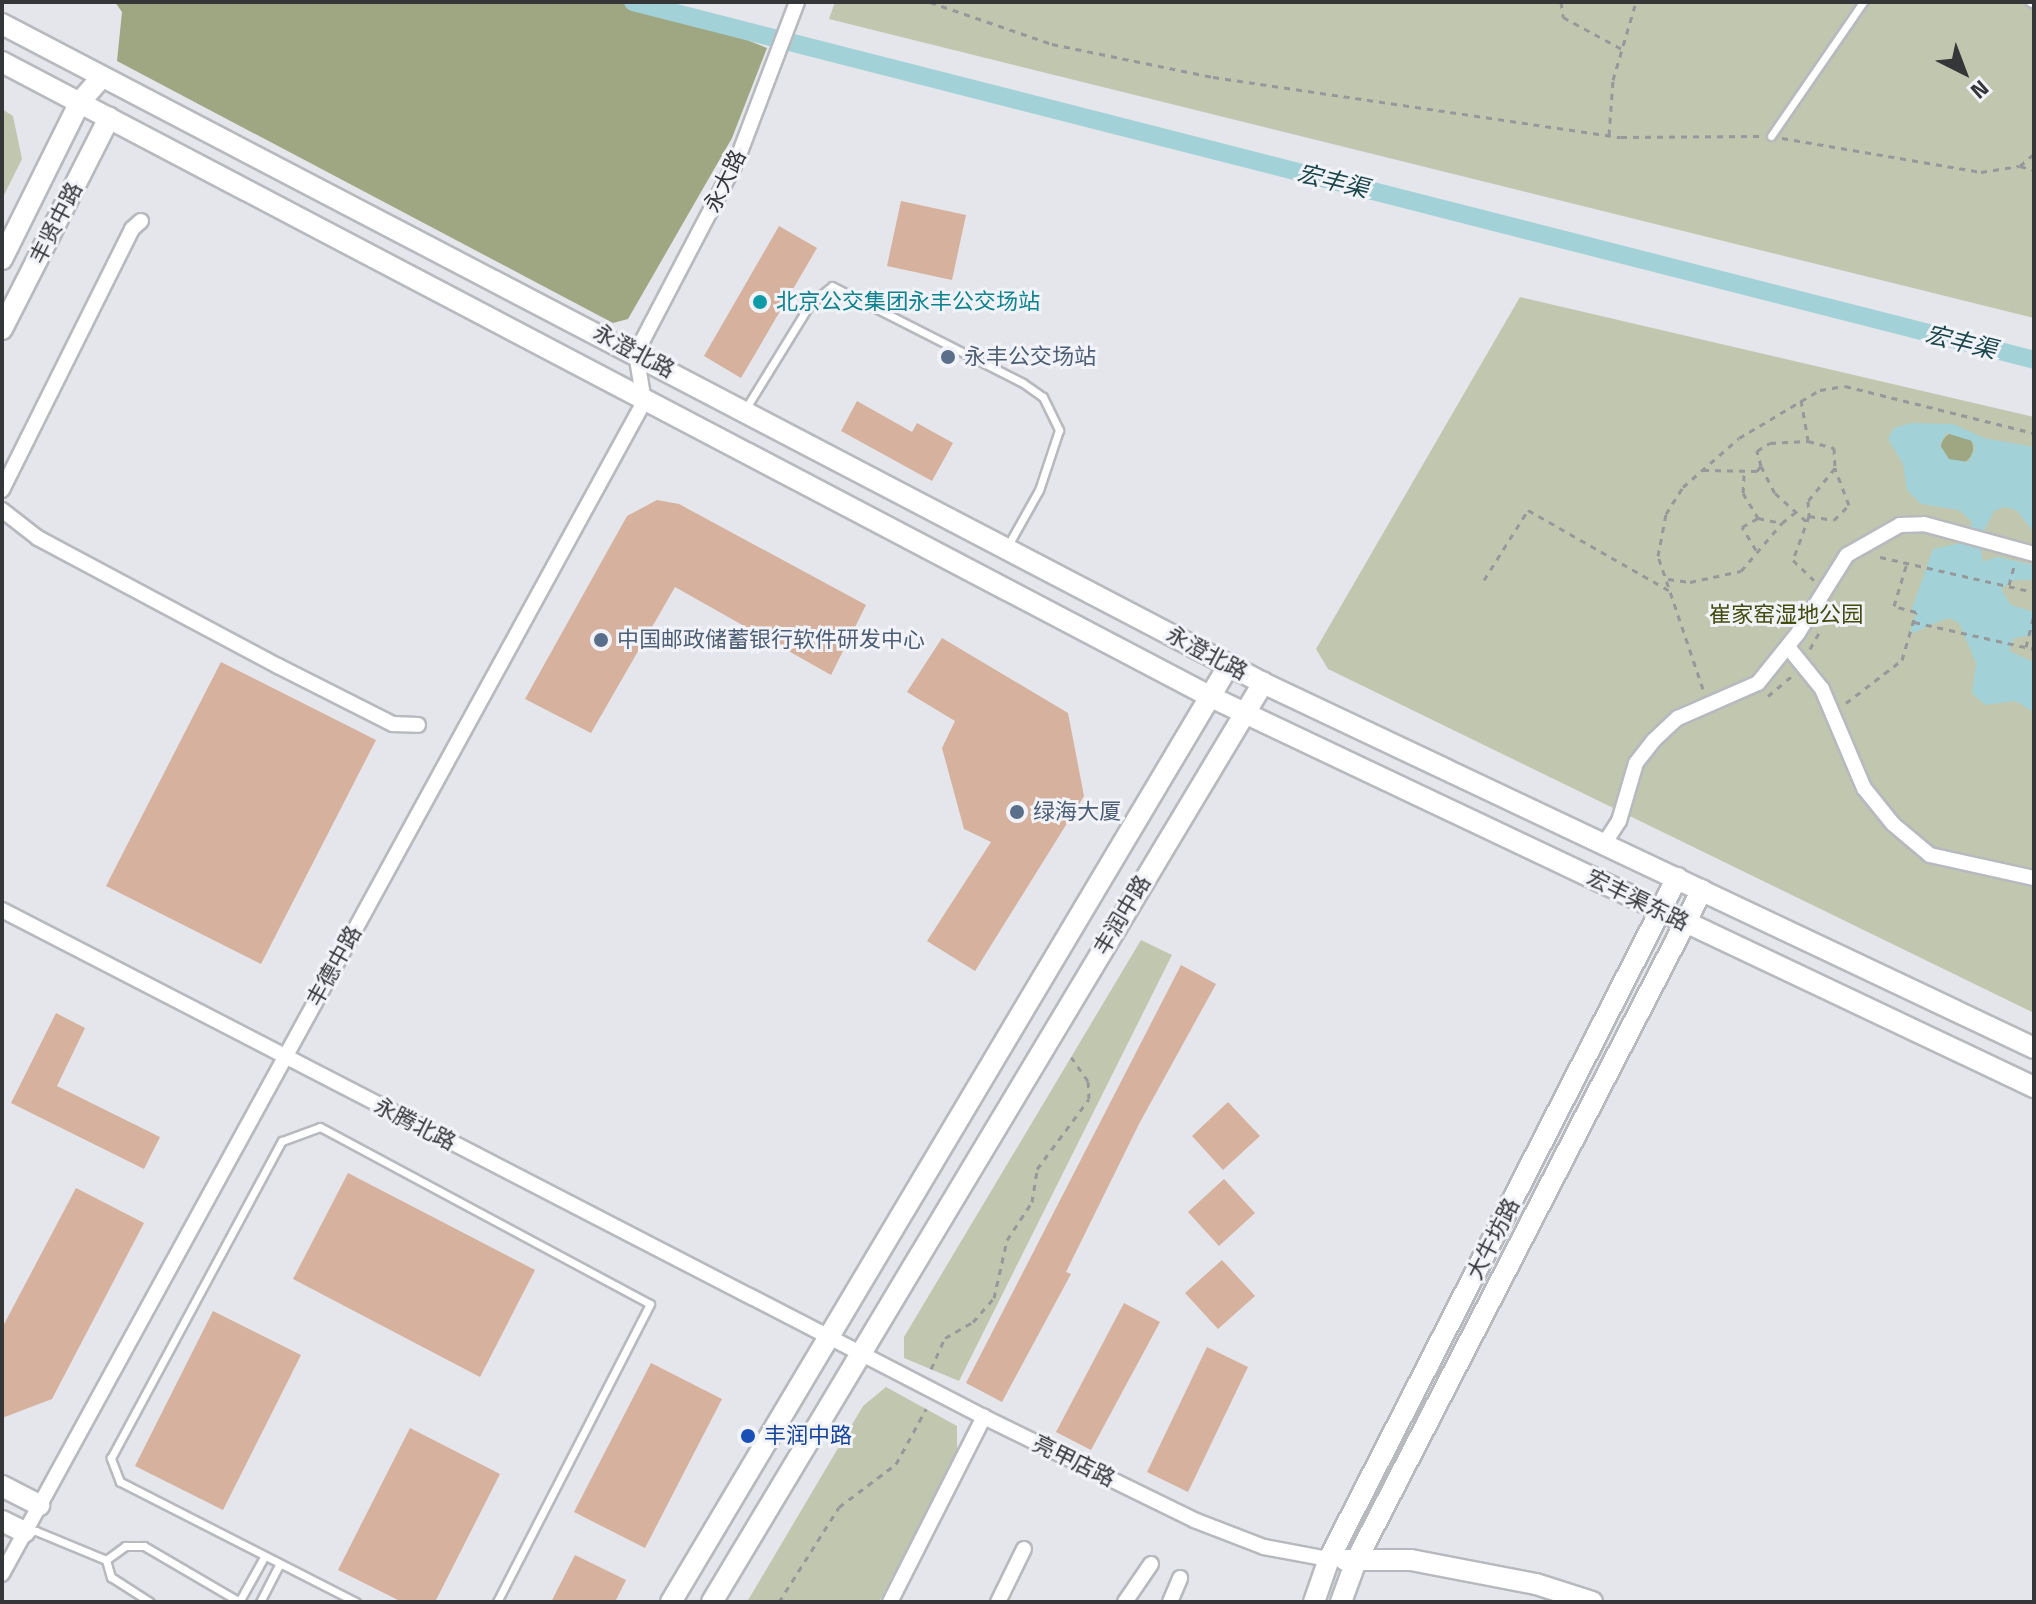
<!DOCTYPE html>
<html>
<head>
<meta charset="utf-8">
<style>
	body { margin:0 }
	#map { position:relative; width:2036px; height:1604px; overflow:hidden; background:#e4e6eb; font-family:"Titillium Web","Noto Sans SC",sans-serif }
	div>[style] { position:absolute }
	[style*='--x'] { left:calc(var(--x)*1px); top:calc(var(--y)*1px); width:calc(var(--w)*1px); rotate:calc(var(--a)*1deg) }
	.green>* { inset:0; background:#c1c6af }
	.forest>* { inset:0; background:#9fa682 }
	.round { border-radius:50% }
	.water>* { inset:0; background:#a2d2d7 }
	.canal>* { height:18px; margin:-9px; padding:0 9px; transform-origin:9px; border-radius:9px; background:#a2d2d7 }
	.building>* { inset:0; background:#d6b19d }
	.path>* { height:3px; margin-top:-1.5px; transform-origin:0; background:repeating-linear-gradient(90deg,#96989b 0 6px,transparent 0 12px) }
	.roads { filter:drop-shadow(2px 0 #b7b9be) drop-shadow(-2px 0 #b7b9be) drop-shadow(0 2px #b7b9be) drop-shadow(0 -2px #b7b9be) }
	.lane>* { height:7px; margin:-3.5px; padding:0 3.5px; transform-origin:3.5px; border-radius:3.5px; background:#fff }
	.street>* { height:14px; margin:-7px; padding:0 7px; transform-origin:7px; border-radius:7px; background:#fff }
	.secondary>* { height:20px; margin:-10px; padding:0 10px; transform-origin:10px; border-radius:10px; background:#fff }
	.dots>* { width:22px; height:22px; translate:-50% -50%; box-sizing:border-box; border:4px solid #f1f3f9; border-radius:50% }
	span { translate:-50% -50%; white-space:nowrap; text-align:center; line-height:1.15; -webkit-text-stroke:6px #f1f3f9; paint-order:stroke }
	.street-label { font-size:22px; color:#353638 }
	.culture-label { font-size:22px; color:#0d838f }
	.left { translate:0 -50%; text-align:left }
	.service-label { font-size:22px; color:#4e5e75 }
	.park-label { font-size:22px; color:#434b0f }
	.transit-label { font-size:22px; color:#164399 }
	.water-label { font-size:24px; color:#1b474b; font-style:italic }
	.frame { position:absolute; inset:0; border:4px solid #353638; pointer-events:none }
	.north { position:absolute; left:1924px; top:32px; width:80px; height:80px; -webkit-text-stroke:6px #f1f3f9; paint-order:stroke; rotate:138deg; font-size:22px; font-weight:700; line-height:32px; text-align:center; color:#353638 }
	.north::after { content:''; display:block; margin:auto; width:28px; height:36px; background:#353638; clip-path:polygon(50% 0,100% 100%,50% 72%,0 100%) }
</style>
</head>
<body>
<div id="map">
	<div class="green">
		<div style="clip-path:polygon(835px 2px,2034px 2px,2034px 318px,829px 19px)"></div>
		<div style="clip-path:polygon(2px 109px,13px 116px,22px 159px,2px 199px)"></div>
		<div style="clip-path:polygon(1520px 297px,2034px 417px,2034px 1013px,1328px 669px,1316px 649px)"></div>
		<div style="clip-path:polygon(1141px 940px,1172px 955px,959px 1381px,904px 1358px,904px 1337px)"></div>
		<div style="clip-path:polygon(886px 1387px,957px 1426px,957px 1453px,879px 1602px,747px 1602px,863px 1406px)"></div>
	</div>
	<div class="forest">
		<div style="clip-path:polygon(115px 2px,651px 2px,767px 48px,732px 138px,628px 319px,613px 323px,117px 61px,122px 12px)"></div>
		<div class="round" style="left:1941px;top:432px;width:32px;height:32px"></div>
	</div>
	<div class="water">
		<div style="clip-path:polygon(evenodd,1911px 423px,1953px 424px,1984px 438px,2034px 447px,2034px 532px,2016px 510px,2005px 507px,1994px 511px,1979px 540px,1983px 561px,1998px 557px,2034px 565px,2034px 580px,2014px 580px,2001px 589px,2011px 605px,2034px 612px,2034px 635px,2014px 638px,2009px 651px,2034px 662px,2034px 712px,2015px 701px,1985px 705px,1972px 693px,1976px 663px,1959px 623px,1948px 618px,1910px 634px,1916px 613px,1911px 611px,1933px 549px,1965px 542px,1972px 522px,1959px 510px,1921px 504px,1907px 490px,1903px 464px,1888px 439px,1894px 428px,1911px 423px,1946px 433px,1972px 441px,1975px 449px,1968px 462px,1949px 459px,1940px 445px,1946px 433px)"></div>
	</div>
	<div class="canal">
		<div style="--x:633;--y:2;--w:1446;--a:14.33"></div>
	</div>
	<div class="building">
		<div style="clip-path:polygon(901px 201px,966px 215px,952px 280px,887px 266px)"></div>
		<div style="clip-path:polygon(779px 226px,817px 248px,741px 378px,704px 356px)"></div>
		<div style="clip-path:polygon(857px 401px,912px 432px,917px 423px,953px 443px,932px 481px,841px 431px)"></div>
		<div style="clip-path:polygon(657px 500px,679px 504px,866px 605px,831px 675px,675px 587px,591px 733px,525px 699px,627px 516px)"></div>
		<div style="clip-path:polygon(942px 638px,1068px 713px,1084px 796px,975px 971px,927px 941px,991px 842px,964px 829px,942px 748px,955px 721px,907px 692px)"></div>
		<div style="clip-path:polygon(221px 662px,376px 740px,261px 964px,106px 886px)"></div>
		<div style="clip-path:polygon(1181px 965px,1216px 984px,1139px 1124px,1066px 1272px,1071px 1274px,1002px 1402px,966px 1383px)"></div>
		<div style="clip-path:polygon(56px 1013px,85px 1028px,57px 1086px,160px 1137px,144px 1169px,11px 1103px)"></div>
		<div style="clip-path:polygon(1228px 1102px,1260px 1136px,1223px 1170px,1192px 1136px)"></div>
		<div style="clip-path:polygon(348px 1173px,535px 1270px,480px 1377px,293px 1279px)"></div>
		<div style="clip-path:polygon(1224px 1179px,1255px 1213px,1219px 1246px,1188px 1212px)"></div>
		<div style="clip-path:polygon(76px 1188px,144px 1223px,52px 1399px,2px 1418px,2px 1328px)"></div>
		<div style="clip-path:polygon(1222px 1260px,1255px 1296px,1218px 1329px,1185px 1293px)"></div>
		<div style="clip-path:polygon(1124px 1303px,1160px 1322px,1091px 1450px,1056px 1432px)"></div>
		<div style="clip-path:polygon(213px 1311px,301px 1355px,223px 1510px,135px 1466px)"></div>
		<div style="clip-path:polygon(1207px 1347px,1248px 1367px,1188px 1492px,1147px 1472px)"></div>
		<div style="clip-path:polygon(651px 1363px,722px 1399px,645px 1548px,574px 1512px)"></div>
		<div style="clip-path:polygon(410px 1428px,500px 1474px,435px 1602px,402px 1602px,338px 1570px)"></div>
		<div style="clip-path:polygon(575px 1555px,626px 1580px,615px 1602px,551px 1602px)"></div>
	</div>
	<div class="path">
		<div style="--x:930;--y:2;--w:129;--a:19"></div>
		<div style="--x:1052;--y:44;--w:164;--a:11.6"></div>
		<div style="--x:1213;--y:77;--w:412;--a:8.4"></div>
		<div style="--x:1621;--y:137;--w:138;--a:-0.4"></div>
		<div style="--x:1561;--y:2;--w:15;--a:82"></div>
		<div style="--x:1563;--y:17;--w:67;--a:28.5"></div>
		<div style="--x:1609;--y:135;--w:55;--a:-85.8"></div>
		<div style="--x:1613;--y:80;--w:81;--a:-73.6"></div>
		<div style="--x:1782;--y:138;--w:202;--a:9.7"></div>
		<div style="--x:1981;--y:172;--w:39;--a:-9"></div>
		<div style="--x:2020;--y:166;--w:18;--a:-41"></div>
		<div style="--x:2020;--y:166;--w:15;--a:16"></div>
		<div style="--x:1801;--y:400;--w:40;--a:80"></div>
		<div style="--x:1761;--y:466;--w:30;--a:63"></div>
		<div style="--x:1775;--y:493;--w:42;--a:42.1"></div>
		<div style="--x:1703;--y:470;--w:54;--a:1.1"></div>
		<div style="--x:1757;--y:471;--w:6;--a:-51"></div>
		<div style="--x:1761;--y:466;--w:16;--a:-105"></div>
		<div style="--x:1757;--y:451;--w:15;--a:-32"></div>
		<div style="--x:1770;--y:443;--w:38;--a:-3"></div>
		<div style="--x:1808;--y:441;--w:27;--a:15"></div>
		<div style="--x:1834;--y:448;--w:20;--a:87"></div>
		<div style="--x:1835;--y:468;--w:43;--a:129.3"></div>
		<div style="--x:1808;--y:501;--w:15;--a:86"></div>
		<div style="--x:1809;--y:516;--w:47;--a:110"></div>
		<div style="--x:1793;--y:560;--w:29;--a:44"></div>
		<div style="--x:1744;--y:475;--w:18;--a:93"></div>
		<div style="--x:1743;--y:493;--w:29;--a:59"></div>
		<div style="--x:1758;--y:518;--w:25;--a:12"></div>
		<div style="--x:1782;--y:523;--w:19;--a:-39"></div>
		<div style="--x:1809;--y:516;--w:25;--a:9"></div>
		<div style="--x:1834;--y:520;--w:21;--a:-45"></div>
		<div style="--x:1849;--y:505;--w:40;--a:-111"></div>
		<div style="--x:1756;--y:550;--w:27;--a:-121"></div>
		<div style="--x:1742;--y:527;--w:18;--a:-29"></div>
		<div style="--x:1880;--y:557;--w:158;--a:12.8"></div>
		<div style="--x:1668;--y:579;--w:22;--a:8"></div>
		<div style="--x:1690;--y:582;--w:52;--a:-12.2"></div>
		<div style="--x:1741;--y:571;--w:63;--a:-49.5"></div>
		<div style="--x:1484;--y:580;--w:83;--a:-57.8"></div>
		<div style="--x:1528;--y:510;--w:163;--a:29.7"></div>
		<div style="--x:2009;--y:585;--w:20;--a:-75"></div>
		<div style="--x:1914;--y:622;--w:123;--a:12.7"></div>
		<div style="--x:2026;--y:647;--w:32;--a:-76"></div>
		<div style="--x:1810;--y:649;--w:21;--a:-61"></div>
		<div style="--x:1703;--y:689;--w:140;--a:-108.7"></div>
		<div style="--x:1658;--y:556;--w:43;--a:-79.2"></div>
		<div style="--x:1666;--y:514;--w:32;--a:-58"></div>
		<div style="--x:1683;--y:487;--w:74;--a:-41.2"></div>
		<div style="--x:1739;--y:438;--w:94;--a:-30.7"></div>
		<div style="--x:1820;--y:390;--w:25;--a:-9"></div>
		<div style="--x:1845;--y:386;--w:195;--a:14"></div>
		<div style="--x:1768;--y:696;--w:33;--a:-40"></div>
		<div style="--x:1846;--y:703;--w:71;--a:-37.5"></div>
		<div style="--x:1902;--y:660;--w:50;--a:-73.7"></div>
		<div style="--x:1916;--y:612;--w:23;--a:-165"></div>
		<div style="--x:1894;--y:606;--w:45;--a:-73.2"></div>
		<div style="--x:931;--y:1369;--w:34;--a:-66"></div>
		<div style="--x:945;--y:1338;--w:32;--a:-30"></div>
		<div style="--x:973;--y:1322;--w:32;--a:-49"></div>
		<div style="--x:994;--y:1298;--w:59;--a:-77.4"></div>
		<div style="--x:1007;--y:1240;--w:45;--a:-56.7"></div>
		<div style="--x:1032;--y:1202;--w:33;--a:-81"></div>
		<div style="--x:1037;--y:1169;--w:87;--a:-53.4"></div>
		<div style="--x:1089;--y:1099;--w:18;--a:-93"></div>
		<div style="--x:1088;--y:1081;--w:29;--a:-125"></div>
		<div style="--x:779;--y:1602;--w:112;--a:-57.7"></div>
		<div style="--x:839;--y:1507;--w:71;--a:-37"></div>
		<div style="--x:896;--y:1464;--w:63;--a:-61.4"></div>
	</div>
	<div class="roads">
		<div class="lane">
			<div style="--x:2030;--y:2;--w:4;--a:27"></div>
			<div style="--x:1771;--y:136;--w:163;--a:-55.5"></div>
			<div style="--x:746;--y:408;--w:122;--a:-58.4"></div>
			<div style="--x:810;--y:304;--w:28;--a:-39"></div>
			<div style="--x:832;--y:286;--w:214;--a:26.9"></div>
			<div style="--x:1023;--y:383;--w:24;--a:35"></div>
			<div style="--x:1043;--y:397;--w:37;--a:64"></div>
			<div style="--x:1059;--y:430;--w:63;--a:108.4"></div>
			<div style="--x:1039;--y:490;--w:65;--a:119.3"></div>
			<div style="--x:27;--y:1532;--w:9;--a:-6"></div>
			<div style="--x:36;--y:1531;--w:76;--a:22.5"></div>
			<div style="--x:106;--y:1560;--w:24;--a:-36"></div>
			<div style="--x:125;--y:1546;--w:19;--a:0"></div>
			<div style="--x:144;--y:1546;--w:111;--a:30.3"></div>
			<div style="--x:106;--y:1560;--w:18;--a:74"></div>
			<div style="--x:111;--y:1577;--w:46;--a:32.7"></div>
			<div style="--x:239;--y:1602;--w:51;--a:-60.9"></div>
			<div style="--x:260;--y:1602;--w:42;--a:-62.8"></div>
			<div style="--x:356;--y:1602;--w:265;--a:-153"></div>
			<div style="--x:120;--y:1482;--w:26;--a:-111"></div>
			<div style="--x:111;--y:1458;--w:360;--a:-61.7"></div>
			<div style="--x:282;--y:1141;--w:40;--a:-20.2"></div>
			<div style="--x:320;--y:1127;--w:374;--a:28.2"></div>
			<div style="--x:650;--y:1304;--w:335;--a:117.2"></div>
		</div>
		<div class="street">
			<div style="--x:2;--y:490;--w:292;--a:-63.5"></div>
			<div style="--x:132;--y:229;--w:12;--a:-42"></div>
			<div style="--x:2;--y:510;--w:46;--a:37.9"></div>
			<div style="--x:38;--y:538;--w:272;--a:28.1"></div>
			<div style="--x:278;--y:666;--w:129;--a:26.8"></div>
			<div style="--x:393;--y:724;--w:25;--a:2"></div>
			<div style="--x:1788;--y:647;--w:54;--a:51"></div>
			<div style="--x:1822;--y:689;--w:108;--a:67"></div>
			<div style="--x:1864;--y:788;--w:46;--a:51.1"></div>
			<div style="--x:1893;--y:824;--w:48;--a:40"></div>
			<div style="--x:1930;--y:855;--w:107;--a:12.5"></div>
			<div style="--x:1604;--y:844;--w:27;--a:-57"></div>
			<div style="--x:1619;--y:821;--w:60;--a:-73.7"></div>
			<div style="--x:1636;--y:763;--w:29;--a:-52"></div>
			<div style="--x:1654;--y:740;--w:33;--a:-43"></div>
			<div style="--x:1678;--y:718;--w:87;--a:-23.6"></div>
			<div style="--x:1758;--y:683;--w:64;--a:-51.3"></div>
			<div style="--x:1798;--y:633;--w:92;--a:-57.9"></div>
			<div style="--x:1847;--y:555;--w:61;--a:-29.5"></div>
			<div style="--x:1900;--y:525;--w:24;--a:-2"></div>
			<div style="--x:1924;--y:524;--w:114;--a:15.3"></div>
			<div style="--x:2;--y:910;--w:1105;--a:27.31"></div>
			<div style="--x:984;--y:1417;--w:234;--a:26.1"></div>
			<div style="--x:1194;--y:1520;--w:75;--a:21.1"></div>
			<div style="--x:1264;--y:1547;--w:66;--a:10.5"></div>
			<div style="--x:2;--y:1574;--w:1336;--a:-61.29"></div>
			<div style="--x:644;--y:402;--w:50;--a:-99.3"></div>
			<div style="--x:636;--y:353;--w:218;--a:-62.4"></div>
			<div style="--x:737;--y:160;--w:169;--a:-69.2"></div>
			<div style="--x:890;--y:1602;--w:208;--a:-63.1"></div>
			<div style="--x:998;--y:1602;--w:59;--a:-63.9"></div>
			<div style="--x:1125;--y:1602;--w:46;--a:-55.6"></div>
			<div style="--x:1170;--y:1602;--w:26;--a:-67"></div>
		</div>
		<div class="secondary">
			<div style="--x:2;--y:24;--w:1423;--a:27.59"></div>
			<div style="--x:1263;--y:683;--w:853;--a:25.33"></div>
			<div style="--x:2;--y:62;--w:1366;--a:27.71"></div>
			<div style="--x:1211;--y:697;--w:911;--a:25.36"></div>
			<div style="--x:2;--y:259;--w:175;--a:-63.6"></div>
			<div style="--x:80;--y:102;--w:33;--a:-49"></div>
			<div style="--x:2;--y:329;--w:237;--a:-63.1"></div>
			<div style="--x:2;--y:1486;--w:42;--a:27.2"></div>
			<div style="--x:2;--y:1521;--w:25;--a:26"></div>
			<div style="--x:1345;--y:1560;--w:66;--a:0"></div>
			<div style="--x:1411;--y:1560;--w:127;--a:10.9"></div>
			<div style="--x:1536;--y:1584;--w:59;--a:17.8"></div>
			<div style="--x:671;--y:1602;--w:1091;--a:-59.23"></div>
			<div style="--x:712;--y:1602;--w:1072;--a:-59.05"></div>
			<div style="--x:1314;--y:1602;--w:46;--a:-70.8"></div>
			<div style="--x:1329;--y:1559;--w:765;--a:-62.93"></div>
			<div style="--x:1341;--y:1602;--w:44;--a:-69.9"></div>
			<div style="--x:1356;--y:1561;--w:755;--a:-62.72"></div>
		</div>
	</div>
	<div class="dots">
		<div style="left:760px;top:302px;background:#0f9aa8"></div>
		<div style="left:948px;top:357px;background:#5c6f8a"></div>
		<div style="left:601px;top:640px;background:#5c6f8a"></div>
		<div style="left:1017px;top:812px;background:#5c6f8a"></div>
		<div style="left:748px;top:1436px;background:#1a4fb4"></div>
	</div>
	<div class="street-label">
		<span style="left:725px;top:181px;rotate:-64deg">永大路</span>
		<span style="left:56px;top:223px;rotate:-63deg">丰贤中路</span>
		<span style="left:634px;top:351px;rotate:28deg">永澄北路</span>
		<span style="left:1207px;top:653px;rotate:28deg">永澄北路</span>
		<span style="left:1638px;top:900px;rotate:26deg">宏丰渠东路</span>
		<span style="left:1122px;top:915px;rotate:-59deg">丰润中路</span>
		<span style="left:334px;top:966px;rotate:-61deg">丰德中路</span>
		<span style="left:415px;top:1124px;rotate:27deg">永腾北路</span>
		<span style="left:1493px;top:1239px;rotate:-63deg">大牛坊路</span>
		<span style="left:1074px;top:1461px;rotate:26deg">亮甲店路</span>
	</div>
	<div class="culture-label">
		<span class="left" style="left:776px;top:302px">北京公交集团永丰公交场站</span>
	</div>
	<div class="service-label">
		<span class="left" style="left:964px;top:357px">永丰公交场站</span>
		<span class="left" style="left:617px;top:640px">中国邮政储蓄银行软件研发中心</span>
		<span class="left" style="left:1033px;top:812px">绿海大厦</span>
	</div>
	<div class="park-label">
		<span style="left:1786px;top:615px">崔家窑湿地公园</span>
	</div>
	<div class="transit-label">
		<span class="left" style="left:764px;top:1436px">丰润中路</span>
	</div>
	<div class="water-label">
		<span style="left:1333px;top:181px;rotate:14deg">宏丰渠</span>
		<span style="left:1961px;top:342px;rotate:14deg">宏丰渠</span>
	</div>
	<div class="frame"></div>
	<div class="north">N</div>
</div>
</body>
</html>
